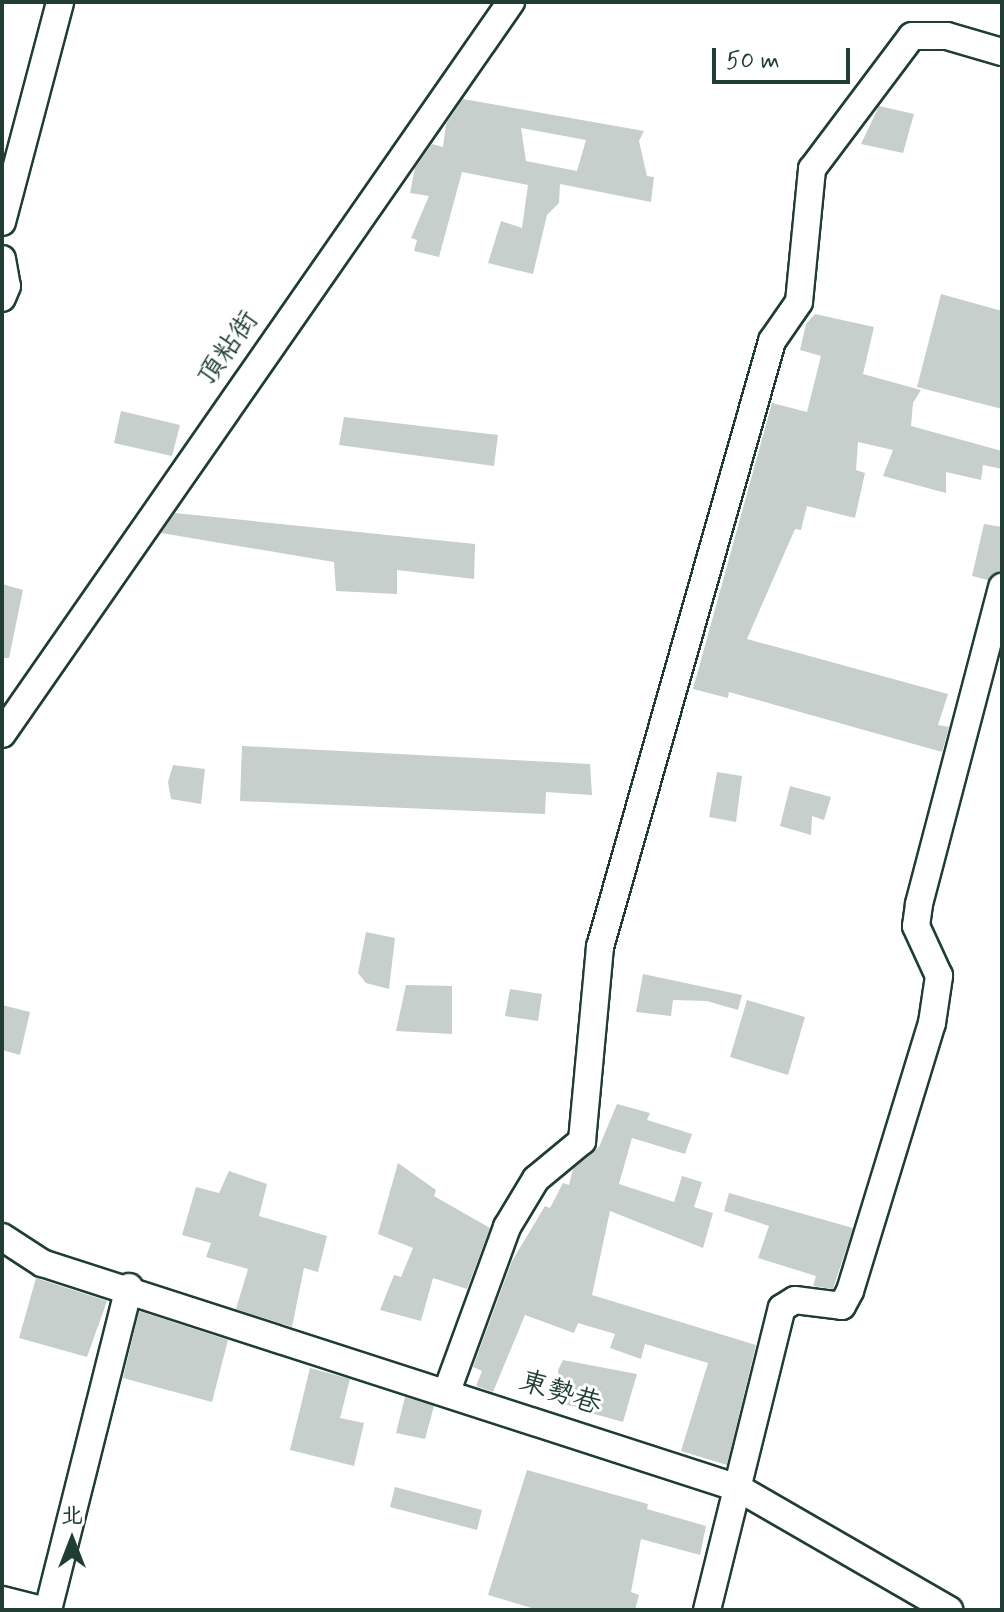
<!DOCTYPE html>
<html>
<head>
<meta charset="utf-8">
<style>
	body { margin:0 }
	#map { position:relative; width:1004px; height:1612px; overflow:hidden; background:#fff; font-family:Mynerve,"LXGW WenKai TC",sans-serif }
	div>[style] { position:absolute }
	[style*='--x'] { left:calc(var(--x)*1px); top:calc(var(--y)*1px); width:calc(var(--w)*1px); rotate:calc(var(--a)*1deg) }
	.building>* { inset:0; background:#c7cfcc }
	.roads { filter:drop-shadow(2px 0 #1f3d34) drop-shadow(-2px 0 #1f3d34) drop-shadow(0 2px #1f3d34) drop-shadow(0 -2px #1f3d34) }
	.minor>* { height:26px; margin:-13px; padding:0 13px; transform-origin:13px; border-radius:13px; background:#fff }
	span { translate:-50% -50%; white-space:nowrap; text-align:center; line-height:1.15; -webkit-text-stroke:6px #fff; paint-order:stroke }
	.street-label { font-size:28px; color:#1f3d34 }
	.frame { position:absolute; inset:0; border:4px solid #1f3d34; pointer-events:none }
	.north { position:absolute; left:32px; top:1500px; width:80px; height:80px; -webkit-text-stroke:6px #fff; paint-order:stroke; rotate:0deg; font-size:22px; font-weight:700; line-height:32px; text-align:center; color:#1f3d34 }
	.north::after { content:''; display:block; margin:auto; width:28px; height:36px; background:#1f3d34; clip-path:polygon(50% 0,100% 100%,50% 72%,0 100%) }
	.scale { position:absolute; left:712px; top:48px; width:138px; height:36px; box-sizing:border-box; border:4px solid #1f3d34; border-top:0; padding-left:10px; font-size:24px; line-height:28px; white-space:nowrap; color:#1f3d34; -webkit-text-stroke:6px #fff; paint-order:stroke }
</style>
</head>
<body>
<div id="map">
	<div class="building">
		<div style="clip-path:polygon(evenodd,463px 99px,644px 131px,639px 141px,647px 176px,654px 177px,651px 202px,560px 184px,559px 203px,547px 215px,533px 274px,488px 263px,501px 221px,522px 228px,528px 185px,462px 172px,439px 257px,414px 251px,417px 240px,411px 238px,429px 196px,410px 193px,415px 168px,432px 144px,443px 147px,446px 124px,463px 99px,521px 128px,586px 140px,577px 171px,526px 161px,521px 128px)"></div>
		<div style="clip-path:polygon(879px 106px,914px 114px,903px 153px,861px 144px)"></div>
		<div style="clip-path:polygon(941px 294px,1002px 311px,1002px 409px,917px 387px)"></div>
		<div style="clip-path:polygon(815px 314px,874px 327px,863px 374px,921px 390px,913px 403px,911px 426px,1002px 451px,1002px 469px,983px 465px,981px 480px,946px 472px,946px 493px,883px 476px,893px 450px,858px 442px,856px 470px,865px 473px,855px 518px,807px 506px,801px 530px,795px 529px,747px 639px,948px 694px,938px 725px,949px 727px,942px 752px,729px 692px,728px 698px,693px 689px,772px 403px,807px 412px,821px 356px,800px 350px,806px 324px)"></div>
		<div style="clip-path:polygon(121px 411px,180px 425px,172px 456px,114px 443px)"></div>
		<div style="clip-path:polygon(344px 417px,498px 435px,494px 466px,339px 445px)"></div>
		<div style="clip-path:polygon(175px 513px,475px 544px,474px 579px,397px 570px,397px 594px,336px 591px,334px 562px,161px 533px)"></div>
		<div style="clip-path:polygon(984px 524px,1002px 527px,1000px 571px,988px 580px,972px 576px)"></div>
		<div style="clip-path:polygon(2px 584px,23px 590px,9px 658px,2px 658px)"></div>
		<div style="clip-path:polygon(242px 746px,590px 764px,592px 795px,546px 792px,545px 814px,240px 801px)"></div>
		<div style="clip-path:polygon(173px 765px,205px 769px,201px 804px,171px 799px,168px 782px)"></div>
		<div style="clip-path:polygon(717px 772px,742px 776px,736px 822px,709px 817px)"></div>
		<div style="clip-path:polygon(790px 786px,831px 797px,824px 820px,812px 816px,811px 835px,780px 826px)"></div>
		<div style="clip-path:polygon(366px 932px,395px 938px,389px 989px,366px 983px,358px 973px)"></div>
		<div style="clip-path:polygon(643px 974px,742px 995px,738px 1010px,707px 1001px,673px 1000px,671px 1016px,636px 1012px)"></div>
		<div style="clip-path:polygon(406px 985px,452px 986px,452px 1034px,396px 1031px)"></div>
		<div style="clip-path:polygon(510px 989px,542px 994px,538px 1021px,505px 1016px)"></div>
		<div style="clip-path:polygon(747px 1000px,805px 1017px,788px 1075px,730px 1057px)"></div>
		<div style="clip-path:polygon(2px 1005px,30px 1012px,20px 1055px,2px 1050px)"></div>
		<div style="clip-path:polygon(617px 1104px,650px 1113px,647px 1120px,692px 1134px,685px 1154px,632px 1138px,619px 1184px,674px 1202px,682px 1176px,702px 1182px,694px 1207px,713px 1213px,703px 1248px,610px 1211px,592px 1295px,756px 1345px,727px 1465px,681px 1451px,708px 1363px,645px 1344px,641px 1359px,610px 1348px,615px 1334px,578px 1323px,574px 1333px,525px 1315px,493px 1392px,476px 1386px,482px 1371px,473px 1367px,512px 1261px,545px 1206px,550px 1208px,563px 1183px,569px 1185px,573px 1169px,599px 1147px)"></div>
		<div style="clip-path:polygon(398px 1163px,436px 1190px,434px 1196px,490px 1228px,467px 1289px,433px 1278px,421px 1321px,380px 1310px,394px 1275px,401px 1277px,413px 1248px,378px 1234px)"></div>
		<div style="clip-path:polygon(229px 1171px,267px 1184px,259px 1216px,327px 1236px,318px 1272px,304px 1268px,292px 1327px,236px 1309px,248px 1269px,206px 1257px,211px 1243px,182px 1235px,196px 1187px,219px 1193px)"></div>
		<div style="clip-path:polygon(729px 1193px,853px 1228px,833px 1289px,813px 1286px,816px 1276px,758px 1258px,769px 1226px,724px 1211px)"></div>
		<div style="clip-path:polygon(36px 1278px,107px 1301px,87px 1357px,19px 1338px)"></div>
		<div style="clip-path:polygon(139px 1311px,228px 1340px,212px 1402px,123px 1378px)"></div>
		<div style="clip-path:polygon(563px 1360px,637px 1374px,623px 1422px,591px 1413px,592px 1409px,559px 1404px,558px 1370px)"></div>
		<div style="clip-path:polygon(310px 1368px,350px 1379px,340px 1418px,364px 1423px,354px 1466px,290px 1450px)"></div>
		<div style="clip-path:polygon(405px 1397px,434px 1406px,425px 1439px,396px 1433px)"></div>
		<div style="clip-path:polygon(527px 1470px,648px 1504px,647px 1509px,706px 1526px,700px 1555px,641px 1539px,631px 1592px,639px 1595px,635px 1610px,538px 1610px,488px 1595px)"></div>
		<div style="clip-path:polygon(395px 1487px,482px 1510px,477px 1530px,390px 1507px)"></div>
	</div>
	<div class="roads">
		<div class="minor">
			<div style="--x:2;--y:222;--w:228;--a:-75.2"></div>
			<div style="--x:2;--y:259;--w:27;--a:80"></div>
			<div style="--x:7;--y:286;--w:13;--a:113"></div>
			<div style="--x:2;--y:734;--w:892;--a:-55.19"></div>
			<div style="--x:2;--y:1237;--w:48;--a:33"></div>
			<div style="--x:42;--y:1263;--w:731;--a:17.91"></div>
			<div style="--x:738;--y:1488;--w:244;--a:30"></div>
			<div style="--x:447;--y:1391;--w:175;--a:-69.9"></div>
			<div style="--x:507;--y:1227;--w:56;--a:-58.9"></div>
			<div style="--x:536;--y:1179;--w:60;--a:-39.6"></div>
			<div style="--x:582;--y:1141;--w:195;--a:-84.7"></div>
			<div style="--x:600;--y:947;--w:630;--a:-74.15"></div>
			<div style="--x:772;--y:341;--w:47;--a:-55.3"></div>
			<div style="--x:799;--y:302;--w:134;--a:-84.4"></div>
			<div style="--x:812;--y:169;--w:166;--a:-53.1"></div>
			<div style="--x:912;--y:36;--w:35;--a:0"></div>
			<div style="--x:947;--y:36;--w:57;--a:16.2"></div>
			<div style="--x:2;--y:1600;--w:41;--a:14"></div>
			<div style="--x:48;--y:1610;--w:333;--a:-75.9"></div>
			<div style="--x:707;--y:1610;--w:311;--a:-76.1"></div>
			<div style="--x:782;--y:1308;--w:15;--a:-32"></div>
			<div style="--x:795;--y:1300;--w:47;--a:7.3"></div>
			<div style="--x:842;--y:1306;--w:17;--a:-62"></div>
			<div style="--x:850;--y:1291;--w:280;--a:-73"></div>
			<div style="--x:932;--y:1023;--w:48;--a:-81.5"></div>
			<div style="--x:939;--y:976;--w:55;--a:-114.7"></div>
			<div style="--x:916;--y:926;--w:22;--a:-82"></div>
			<div style="--x:919;--y:904;--w:328;--a:-75.3"></div>
		</div>
	</div>
	<div class="street-label">
		<span style="left:229px;top:349px;rotate:-55deg">頂粘街</span>
		<span style="left:560px;top:1394px;rotate:18deg">東勢巷</span>
	</div>
	<div class="frame"></div>
	<div class="north">北</div>
	<div class="scale">50 m</div>
</div>
</body>
</html>
